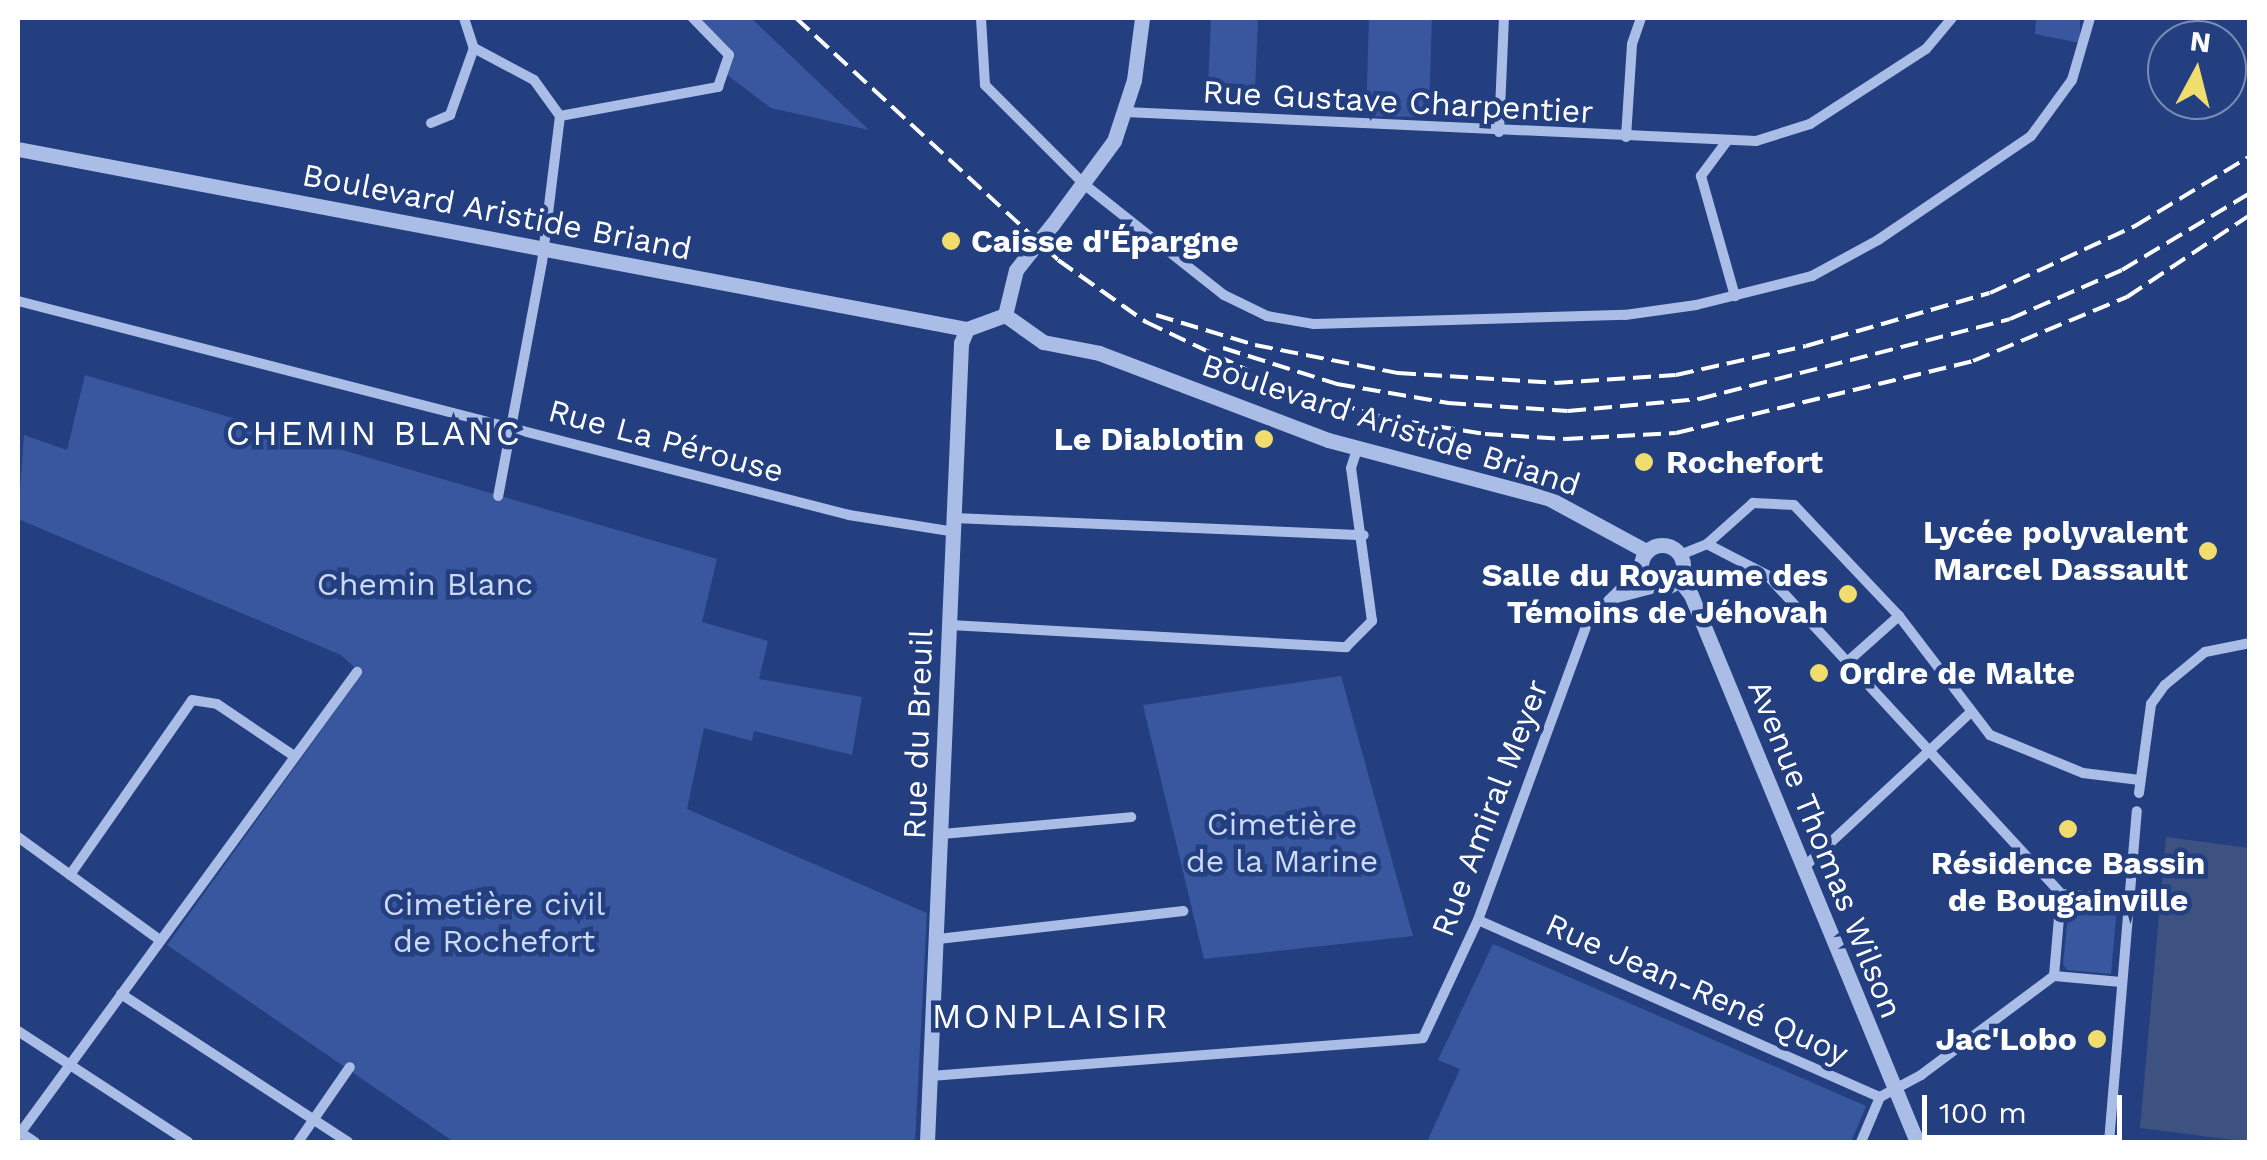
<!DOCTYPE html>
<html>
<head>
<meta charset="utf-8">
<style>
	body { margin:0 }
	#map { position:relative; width:2267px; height:1160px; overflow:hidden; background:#233f80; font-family:"Work Sans",sans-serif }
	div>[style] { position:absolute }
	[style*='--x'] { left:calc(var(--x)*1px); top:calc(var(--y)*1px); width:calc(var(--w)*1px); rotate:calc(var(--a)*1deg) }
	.green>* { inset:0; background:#38579e }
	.water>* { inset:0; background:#3e5282 }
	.minor>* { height:10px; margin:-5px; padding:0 5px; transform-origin:5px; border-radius:5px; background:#aabde7 }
	.tertiary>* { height:15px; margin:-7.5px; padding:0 7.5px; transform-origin:7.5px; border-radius:7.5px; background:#aabde7 }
	.tertiary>.ring { margin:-7.5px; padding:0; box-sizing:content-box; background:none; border:15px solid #aabde7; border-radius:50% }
	.rail>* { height:4px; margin-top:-2px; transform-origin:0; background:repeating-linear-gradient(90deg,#fff 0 18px,transparent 0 26px) }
	.tertiary-bridge>* { height:15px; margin:-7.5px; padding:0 7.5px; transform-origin:7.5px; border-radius:7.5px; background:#aabde7 }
	.dots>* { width:28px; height:28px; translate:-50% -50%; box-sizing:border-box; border:5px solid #233f80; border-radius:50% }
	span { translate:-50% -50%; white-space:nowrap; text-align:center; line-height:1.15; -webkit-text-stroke:9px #233f80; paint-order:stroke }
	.street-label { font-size:32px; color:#fff }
	.poi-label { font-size:32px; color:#fff; font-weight:700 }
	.left { translate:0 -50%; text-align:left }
	.right { translate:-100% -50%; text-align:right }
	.park-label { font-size:32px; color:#cddaf5 }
	.neighbourhood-label { font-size:35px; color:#fff; letter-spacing:2.5px }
	.frame { position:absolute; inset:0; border:20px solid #fff; pointer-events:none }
	.north { position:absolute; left:2147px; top:20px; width:100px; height:100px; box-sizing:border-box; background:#233f80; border:2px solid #7b8cb3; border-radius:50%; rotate:7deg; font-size:28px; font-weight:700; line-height:40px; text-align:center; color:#fff }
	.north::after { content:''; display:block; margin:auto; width:35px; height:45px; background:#f1dd6d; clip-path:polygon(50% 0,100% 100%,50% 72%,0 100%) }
	.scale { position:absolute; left:1922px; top:1095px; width:200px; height:45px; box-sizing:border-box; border:5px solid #fff; border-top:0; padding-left:12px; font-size:30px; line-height:35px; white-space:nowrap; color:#fff; -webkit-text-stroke:8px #233f80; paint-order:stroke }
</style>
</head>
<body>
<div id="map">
	<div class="green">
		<div style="clip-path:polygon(693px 18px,751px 18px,869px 130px,771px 108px,727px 75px,729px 55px)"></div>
		<div style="clip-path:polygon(1211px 18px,1258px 19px,1255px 90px,1208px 88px)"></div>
		<div style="clip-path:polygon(1369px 18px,1432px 18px,1429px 112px,1420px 117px,1366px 116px)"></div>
		<div style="clip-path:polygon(2036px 18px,2080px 18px,2080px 43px,2035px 34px)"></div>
		<div style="clip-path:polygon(85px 375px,717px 559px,702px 622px,768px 641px,759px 679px,862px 697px,852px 755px,754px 731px,752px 741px,704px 728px,687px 809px,927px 913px,915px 1142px,454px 1142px,167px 945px,362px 674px,341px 655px,18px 519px,24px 435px,67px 450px)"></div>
		<div style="clip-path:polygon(1341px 676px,1413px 936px,1204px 959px,1143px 705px)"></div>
		<div style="clip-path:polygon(2075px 903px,2117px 907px,2111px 974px,2067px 970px,2063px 964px,2069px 906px)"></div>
		<div style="clip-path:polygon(1493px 944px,1866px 1106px,1851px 1142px,1427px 1142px,1460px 1069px,1438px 1060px)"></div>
	</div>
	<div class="water">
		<div style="clip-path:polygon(2166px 837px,2249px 848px,2249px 1142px,2140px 1128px)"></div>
	</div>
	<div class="minor">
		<div style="--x:464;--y:18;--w:32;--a:72"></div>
		<div style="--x:474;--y:48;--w:68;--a:28.1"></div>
		<div style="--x:534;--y:80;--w:44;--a:54.2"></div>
		<div style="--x:560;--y:116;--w:147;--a:97"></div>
		<div style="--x:542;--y:262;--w:238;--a:100.6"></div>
		<div style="--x:981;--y:18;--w:67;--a:86.6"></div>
		<div style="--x:985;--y:85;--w:141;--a:45"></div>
		<div style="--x:1085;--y:185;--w:177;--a:38.4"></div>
		<div style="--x:1224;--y:295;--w:48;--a:26"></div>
		<div style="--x:1267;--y:316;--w:48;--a:9.7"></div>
		<div style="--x:1314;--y:324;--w:311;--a:-1.7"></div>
		<div style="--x:1625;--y:315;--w:72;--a:-8"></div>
		<div style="--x:1696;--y:305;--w:120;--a:-14"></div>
		<div style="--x:1812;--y:276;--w:75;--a:-28.6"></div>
		<div style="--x:1878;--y:240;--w:185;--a:-34.2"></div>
		<div style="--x:2031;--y:136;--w:69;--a:-53.8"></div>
		<div style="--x:2072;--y:80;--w:65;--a:-73.8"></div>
		<div style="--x:1125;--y:112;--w:632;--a:2.63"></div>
		<div style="--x:1756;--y:141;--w:57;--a:-17.5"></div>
		<div style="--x:1810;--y:124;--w:138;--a:-32.9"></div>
		<div style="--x:1926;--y:49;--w:40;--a:-50"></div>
		<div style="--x:560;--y:116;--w:161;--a:-10.4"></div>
		<div style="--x:718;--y:87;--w:34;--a:-71"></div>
		<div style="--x:729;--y:55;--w:52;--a:-134.2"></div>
		<div style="--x:431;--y:123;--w:21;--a:-23"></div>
		<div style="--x:450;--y:115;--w:71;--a:-70.3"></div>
		<div style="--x:1499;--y:132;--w:114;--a:-87.5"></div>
		<div style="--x:1626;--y:137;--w:93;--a:-86.3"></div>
		<div style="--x:1632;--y:44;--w:28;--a:-71"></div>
		<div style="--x:1727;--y:141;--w:44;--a:126.6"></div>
		<div style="--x:1701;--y:176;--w:125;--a:74.2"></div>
		<div style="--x:18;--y:301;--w:858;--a:14.44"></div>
		<div style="--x:849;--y:515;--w:107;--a:9.1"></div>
		<div style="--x:954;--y:518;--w:410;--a:2.4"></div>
		<div style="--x:1707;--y:544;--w:68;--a:27.3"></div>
		<div style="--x:1767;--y:575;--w:434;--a:47.3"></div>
		<div style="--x:1680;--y:555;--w:29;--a:-22"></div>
		<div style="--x:1707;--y:544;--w:62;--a:-41.7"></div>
		<div style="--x:1753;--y:503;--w:41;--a:2.8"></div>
		<div style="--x:1794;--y:505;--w:153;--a:46.6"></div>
		<div style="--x:1899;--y:616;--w:150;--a:52.6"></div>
		<div style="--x:1990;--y:735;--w:100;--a:22.2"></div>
		<div style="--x:2083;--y:773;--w:57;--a:7"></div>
		<div style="--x:1640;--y:569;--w:44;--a:135"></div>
		<div style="--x:1609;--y:600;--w:52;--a:-14.6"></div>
		<div style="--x:950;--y:625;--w:397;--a:3.2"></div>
		<div style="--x:1346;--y:647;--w:37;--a:-45"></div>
		<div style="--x:1372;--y:621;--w:154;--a:-97.8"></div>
		<div style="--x:1351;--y:468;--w:20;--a:-72"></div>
		<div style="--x:1846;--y:663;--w:71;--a:-41.6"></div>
		<div style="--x:2139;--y:793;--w:90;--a:-82.3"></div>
		<div style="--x:2151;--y:704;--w:24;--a:-54"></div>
		<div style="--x:2165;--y:685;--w:52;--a:-39.5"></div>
		<div style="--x:2205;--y:652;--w:46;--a:-11.3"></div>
		<div style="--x:942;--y:834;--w:190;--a:-5.1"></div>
		<div style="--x:18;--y:837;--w:175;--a:36"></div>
		<div style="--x:1802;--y:869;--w:229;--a:-42.9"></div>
		<div style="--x:70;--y:875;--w:213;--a:-55.1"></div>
		<div style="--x:192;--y:700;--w:25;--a:9"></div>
		<div style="--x:217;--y:704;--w:93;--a:34"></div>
		<div style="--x:1478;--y:920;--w:439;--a:23.8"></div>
		<div style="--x:1880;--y:1097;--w:47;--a:-28.2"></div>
		<div style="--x:1921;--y:1075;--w:166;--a:-36.7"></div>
		<div style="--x:938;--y:939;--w:247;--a:-6.5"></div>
		<div style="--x:2121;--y:982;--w:67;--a:-174.9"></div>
		<div style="--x:2054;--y:976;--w:82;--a:-85.1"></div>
		<div style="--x:2061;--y:894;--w:68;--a:5"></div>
		<div style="--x:121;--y:994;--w:271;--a:33.1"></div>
		<div style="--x:18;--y:1031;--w:203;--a:33.1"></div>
		<div style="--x:931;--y:1076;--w:493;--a:-4.4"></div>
		<div style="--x:1423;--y:1038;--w:130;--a:-65"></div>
		<div style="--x:1478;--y:920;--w:316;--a:-69.8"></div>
		<div style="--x:1587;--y:623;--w:32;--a:-46"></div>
		<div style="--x:18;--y:1131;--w:20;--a:33"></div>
		<div style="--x:18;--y:1136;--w:575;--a:-53.85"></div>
		<div style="--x:298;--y:1142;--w:91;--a:-55.3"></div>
		<div style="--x:1861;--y:1142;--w:49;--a:-67.1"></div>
		<div style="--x:2109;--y:1142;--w:332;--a:-85.2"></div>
	</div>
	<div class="tertiary">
		<div style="--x:18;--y:149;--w:966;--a:10.74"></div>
		<div style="--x:967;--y:329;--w:40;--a:-20.2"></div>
		<div style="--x:1052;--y:225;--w:104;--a:-53.6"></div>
		<div style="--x:1114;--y:141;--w:64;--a:-71.8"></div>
		<div style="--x:1134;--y:80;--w:63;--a:-82.6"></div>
		<div style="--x:1005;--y:315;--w:47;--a:35.4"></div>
		<div style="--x:1043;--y:342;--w:57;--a:11.1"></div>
		<div style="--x:1099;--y:353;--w:245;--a:20.8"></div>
		<div style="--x:1328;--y:440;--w:228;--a:14.8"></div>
		<div style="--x:1548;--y:498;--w:111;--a:28.4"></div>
		<div style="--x:1005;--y:315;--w:46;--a:-76.3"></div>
		<div style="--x:1016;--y:270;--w:23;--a:-52"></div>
		<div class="ring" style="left:1641px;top:545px;width:27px;height:27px"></div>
		<div style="--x:1679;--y:579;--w:20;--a:53"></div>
		<div style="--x:1691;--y:595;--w:592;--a:67.55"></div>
		<div style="--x:927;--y:1142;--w:800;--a:-87.56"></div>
		<div style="--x:961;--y:343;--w:15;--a:-67"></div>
	</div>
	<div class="rail">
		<div style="--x:796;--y:18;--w:357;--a:42.7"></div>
		<div style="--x:1058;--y:260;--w:108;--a:35.2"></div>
		<div style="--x:1146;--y:322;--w:156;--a:25.4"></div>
		<div style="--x:1287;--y:389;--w:103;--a:16.3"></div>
		<div style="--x:1386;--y:418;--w:100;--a:9.2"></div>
		<div style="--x:1485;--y:434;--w:80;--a:3.6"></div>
		<div style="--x:1565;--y:439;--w:111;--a:-3.1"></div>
		<div style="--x:1676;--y:433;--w:306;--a:-13.6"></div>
		<div style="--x:1973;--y:361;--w:167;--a:-22.6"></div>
		<div style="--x:2127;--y:297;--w:148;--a:-33.7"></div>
		<div style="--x:1156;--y:315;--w:103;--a:16.9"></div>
		<div style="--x:1255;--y:345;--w:146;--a:11.1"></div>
		<div style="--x:1398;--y:373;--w:157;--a:3.6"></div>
		<div style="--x:1555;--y:383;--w:121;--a:-3.8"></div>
		<div style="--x:1676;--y:375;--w:133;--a:-12.6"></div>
		<div style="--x:1806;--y:346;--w:191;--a:-16.1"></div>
		<div style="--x:1990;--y:293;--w:160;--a:-24.8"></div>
		<div style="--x:2135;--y:226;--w:135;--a:-31.3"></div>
		<div style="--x:1223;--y:348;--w:120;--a:17.5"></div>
		<div style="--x:1337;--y:384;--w:113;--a:9.7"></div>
		<div style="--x:1448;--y:403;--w:120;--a:3.8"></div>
		<div style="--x:1568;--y:411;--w:132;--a:-5.2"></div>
		<div style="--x:1699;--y:399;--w:321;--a:-14.4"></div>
		<div style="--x:2010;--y:319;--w:122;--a:-23.6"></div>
		<div style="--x:2122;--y:270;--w:149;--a:-31"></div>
	</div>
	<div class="tertiary-bridge">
		<div style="--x:1030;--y:252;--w:35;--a:-51"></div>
	</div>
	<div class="dots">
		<div style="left:951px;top:241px;background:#f1dd6d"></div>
		<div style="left:1264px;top:439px;background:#f1dd6d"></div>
		<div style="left:1644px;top:462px;background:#f1dd6d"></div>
		<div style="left:2208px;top:551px;background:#f1dd6d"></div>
		<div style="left:1848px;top:594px;background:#f1dd6d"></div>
		<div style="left:1819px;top:673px;background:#f1dd6d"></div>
		<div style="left:2068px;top:829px;background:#f1dd6d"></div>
		<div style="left:2097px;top:1039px;background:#f1dd6d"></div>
	</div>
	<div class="street-label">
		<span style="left:1398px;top:102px;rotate:3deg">Rue Gustave Charpentier</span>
		<span style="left:497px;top:212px;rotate:11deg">Boulevard Aristide Briand</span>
		<span style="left:1391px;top:425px;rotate:18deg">Boulevard Aristide Briand</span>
		<span style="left:666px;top:441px;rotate:15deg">Rue La Pérouse</span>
		<span style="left:918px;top:734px;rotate:-88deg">Rue du Breuil</span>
		<span style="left:1490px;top:808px;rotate:-69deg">Rue Amiral Meyer</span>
		<span style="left:1825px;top:849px;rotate:68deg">Avenue Thomas Wilson</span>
		<span style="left:1697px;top:989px;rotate:24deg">Rue Jean-René Quoy</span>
	</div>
	<div class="poi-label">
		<span class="left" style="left:971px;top:241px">Caisse d'Épargne</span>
		<span class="right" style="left:1244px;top:439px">Le Diablotin</span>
		<span class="left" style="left:1666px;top:462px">Rochefort</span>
		<span class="right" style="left:2188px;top:551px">Lycée polyvalent<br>Marcel Dassault</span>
		<span class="right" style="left:1828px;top:594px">Salle du Royaume des<br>Témoins de Jéhovah</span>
		<span class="left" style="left:1839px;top:673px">Ordre de Malte</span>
		<span style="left:2068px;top:882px">Résidence Bassin<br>de Bougainville</span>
		<span class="right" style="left:2077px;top:1039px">Jac'Lobo</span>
	</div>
	<div class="park-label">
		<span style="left:425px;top:584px">Chemin Blanc</span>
		<span style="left:1282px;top:843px">Cimetière<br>de la Marine</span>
		<span style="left:494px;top:923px">Cimetière civil<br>de Rochefort</span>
	</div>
	<div class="neighbourhood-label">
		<span style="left:374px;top:433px">CHEMIN BLANC</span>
		<span style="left:1051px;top:1016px">MONPLAISIR</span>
	</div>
	<div class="frame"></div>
	<div class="north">N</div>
	<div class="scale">100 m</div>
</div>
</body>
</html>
